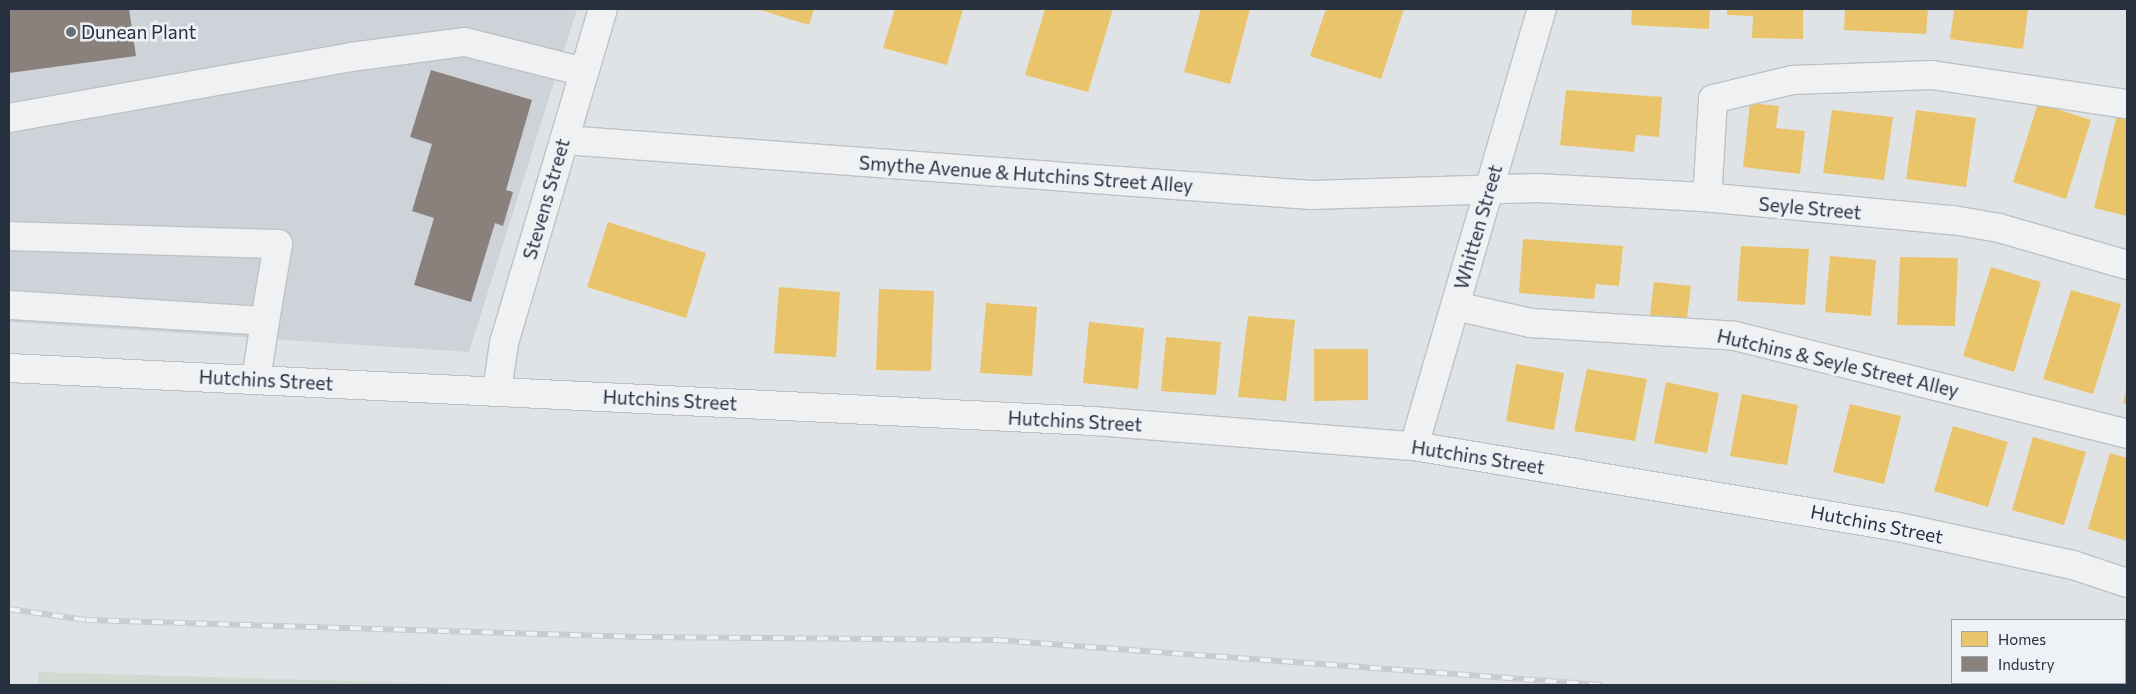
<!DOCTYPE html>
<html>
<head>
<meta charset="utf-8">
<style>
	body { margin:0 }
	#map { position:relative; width:2136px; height:694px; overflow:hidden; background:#e0e3e6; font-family:Commissioner,sans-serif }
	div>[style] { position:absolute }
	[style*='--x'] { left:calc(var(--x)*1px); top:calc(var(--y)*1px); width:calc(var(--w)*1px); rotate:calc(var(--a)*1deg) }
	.built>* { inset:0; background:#ced2d9 }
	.green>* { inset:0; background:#d1dad1 }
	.homes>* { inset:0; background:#e9c46a }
	.industry>* { inset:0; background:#8a817c }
	.roads { filter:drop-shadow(1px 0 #bec1c4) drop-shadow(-1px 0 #bec1c4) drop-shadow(0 1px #bec1c4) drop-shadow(0 -1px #bec1c4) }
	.minor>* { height:28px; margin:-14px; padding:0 14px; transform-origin:14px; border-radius:14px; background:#f0f1f2 }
	.rail>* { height:5.5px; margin-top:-2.75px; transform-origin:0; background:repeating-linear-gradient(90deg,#eef1f6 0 11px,#c9cbce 0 22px); box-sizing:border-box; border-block:1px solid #c9cbce }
	.dots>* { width:14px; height:14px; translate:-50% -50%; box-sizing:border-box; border:2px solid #eef1f6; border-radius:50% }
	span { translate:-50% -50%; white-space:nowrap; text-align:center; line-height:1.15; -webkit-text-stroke:5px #eef1f6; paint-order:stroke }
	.poi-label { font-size:19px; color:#27303f }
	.left { translate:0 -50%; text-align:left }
	.street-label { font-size:19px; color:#27303f }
	.frame { position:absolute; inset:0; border:10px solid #27303f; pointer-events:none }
	.legend { position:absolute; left:1951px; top:619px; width:175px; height:65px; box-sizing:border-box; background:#eef1f6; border:1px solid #9ea4ad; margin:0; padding:6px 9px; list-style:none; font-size:15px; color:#27303f }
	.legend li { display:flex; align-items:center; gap:10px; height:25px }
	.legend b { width:25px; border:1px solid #9ea4ad }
</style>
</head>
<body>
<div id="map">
	<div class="built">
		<div style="clip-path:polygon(9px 9px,577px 9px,469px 352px,9px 322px)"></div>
	</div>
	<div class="green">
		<div style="clip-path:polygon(38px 672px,491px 685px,38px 685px)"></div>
	</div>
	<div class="homes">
		<div style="clip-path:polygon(757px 9px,814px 9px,809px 25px)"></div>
		<div style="clip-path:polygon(895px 9px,963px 9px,947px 65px,883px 48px)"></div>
		<div style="clip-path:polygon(1045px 9px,1113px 9px,1088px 92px,1025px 75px)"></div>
		<div style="clip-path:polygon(1201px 9px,1250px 9px,1230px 84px,1184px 72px)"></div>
		<div style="clip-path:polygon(1326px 9px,1404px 9px,1381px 79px,1310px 56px)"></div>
		<div style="clip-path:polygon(1632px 9px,1710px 9px,1709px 29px,1631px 25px)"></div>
		<div style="clip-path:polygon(1727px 9px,1803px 9px,1803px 39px,1752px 38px,1753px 16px,1727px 15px)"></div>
		<div style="clip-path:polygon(1845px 9px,1928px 9px,1926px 34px,1844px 30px)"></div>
		<div style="clip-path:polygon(1954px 9px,2028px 9px,2023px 49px,1950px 39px)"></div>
		<div style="clip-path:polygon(1566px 90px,1662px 97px,1659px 137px,1636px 135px,1634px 152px,1560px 145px)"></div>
		<div style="clip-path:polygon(1750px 103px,1779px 106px,1776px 128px,1805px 131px,1800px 174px,1743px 167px)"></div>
		<div style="clip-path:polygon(2038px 103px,2091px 120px,2066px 199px,2013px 182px)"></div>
		<div style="clip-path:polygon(2119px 106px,2127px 108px,2127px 216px,2094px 208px)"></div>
		<div style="clip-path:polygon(1832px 110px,1893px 117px,1884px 180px,1823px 173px)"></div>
		<div style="clip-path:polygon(1916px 110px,1976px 118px,1966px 187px,1906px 179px)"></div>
		<div style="clip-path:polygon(608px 222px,706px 253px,686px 318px,587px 287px)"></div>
		<div style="clip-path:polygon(1523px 239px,1623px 246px,1619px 286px,1596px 284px,1594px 299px,1519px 293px)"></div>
		<div style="clip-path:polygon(1741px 246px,1809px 249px,1805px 305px,1737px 301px)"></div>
		<div style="clip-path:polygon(1830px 256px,1876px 260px,1871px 316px,1825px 312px)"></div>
		<div style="clip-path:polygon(1900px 257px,1958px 258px,1955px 326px,1897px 325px)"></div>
		<div style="clip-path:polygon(1991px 267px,2041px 282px,2014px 372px,1963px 356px)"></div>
		<div style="clip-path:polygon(1654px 282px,1691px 286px,1687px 318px,1650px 315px)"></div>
		<div style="clip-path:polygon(779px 287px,840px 292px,836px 357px,774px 353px)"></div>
		<div style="clip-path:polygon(879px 289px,934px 291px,931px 371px,876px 370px)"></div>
		<div style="clip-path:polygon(2071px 290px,2121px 304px,2093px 394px,2043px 379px)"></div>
		<div style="clip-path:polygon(986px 303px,1037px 307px,1032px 376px,980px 373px)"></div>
		<div style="clip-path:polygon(1248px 316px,1295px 320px,1286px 401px,1238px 397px)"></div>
		<div style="clip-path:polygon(1089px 322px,1144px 328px,1138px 389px,1083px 383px)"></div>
		<div style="clip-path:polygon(1166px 337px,1221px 342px,1216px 395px,1161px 391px)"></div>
		<div style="clip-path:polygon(1314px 349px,1368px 349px,1368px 400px,1314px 401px)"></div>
		<div style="clip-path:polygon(1516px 364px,1564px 373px,1554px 430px,1506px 421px)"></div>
		<div style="clip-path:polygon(1587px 369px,1647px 379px,1635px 441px,1574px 431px)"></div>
		<div style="clip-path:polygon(1666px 382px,1719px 393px,1707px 453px,1654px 443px)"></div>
		<div style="clip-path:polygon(2127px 387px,2127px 404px,2123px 403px)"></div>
		<div style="clip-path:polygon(1742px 394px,1798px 405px,1787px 465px,1730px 456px)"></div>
		<div style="clip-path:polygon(1850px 404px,1901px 416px,1884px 484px,1833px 472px)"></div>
		<div style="clip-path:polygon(1953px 426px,2008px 442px,1988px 507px,1934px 491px)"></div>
		<div style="clip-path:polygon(2033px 437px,2086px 452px,2064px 525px,2012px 510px)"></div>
		<div style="clip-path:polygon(2110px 453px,2127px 458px,2127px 541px,2088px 529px)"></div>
	</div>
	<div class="industry">
		<div style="clip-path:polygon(9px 9px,129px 9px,136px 56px,9px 73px)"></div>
		<div style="clip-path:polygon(431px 70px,532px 100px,506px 190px,513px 192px,503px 226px,495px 223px,471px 302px,414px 285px,434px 218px,412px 211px,432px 144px,410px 137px)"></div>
	</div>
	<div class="roads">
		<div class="minor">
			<div style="--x:9;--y:118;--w:347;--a:-10.1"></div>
			<div style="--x:351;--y:57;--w:115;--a:-7.5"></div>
			<div style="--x:465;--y:42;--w:123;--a:14.1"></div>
			<div style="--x:564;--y:140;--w:749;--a:4.21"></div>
			<div style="--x:1311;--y:195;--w:226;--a:-1.8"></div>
			<div style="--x:1537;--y:188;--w:166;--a:3.1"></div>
			<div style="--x:1703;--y:197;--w:251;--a:5.3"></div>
			<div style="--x:1953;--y:220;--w:47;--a:9.9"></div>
			<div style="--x:1999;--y:228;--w:133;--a:16.1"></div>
			<div style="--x:1703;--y:197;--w:14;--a:-69"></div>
			<div style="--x:1708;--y:184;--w:85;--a:-86.6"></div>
			<div style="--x:1713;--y:99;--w:81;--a:-13.5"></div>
			<div style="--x:1792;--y:80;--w:140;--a:-2"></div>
			<div style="--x:1932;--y:75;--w:197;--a:8.5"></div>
			<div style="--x:9;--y:236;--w:269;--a:1.7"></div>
			<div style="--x:278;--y:244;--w:78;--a:99.6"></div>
			<div style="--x:265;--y:321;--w:256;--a:-176.4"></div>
			<div style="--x:1455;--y:306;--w:78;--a:12.6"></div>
			<div style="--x:1531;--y:323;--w:204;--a:3.6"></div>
			<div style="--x:1735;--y:336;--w:404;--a:14"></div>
			<div style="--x:9;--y:368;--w:1085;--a:2.8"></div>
			<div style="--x:1093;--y:421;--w:322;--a:4.5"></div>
			<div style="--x:1414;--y:446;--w:487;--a:9.5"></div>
			<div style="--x:1894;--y:526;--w:183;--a:12.3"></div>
			<div style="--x:2073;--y:565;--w:57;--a:18.4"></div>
			<div style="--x:256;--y:380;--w:60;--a:-81.3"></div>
			<div style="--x:497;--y:391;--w:49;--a:-81.7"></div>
			<div style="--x:504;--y:343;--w:348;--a:-73.5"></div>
			<div style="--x:1414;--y:446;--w:455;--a:-73.7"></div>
		</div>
	</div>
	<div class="rail">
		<div style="--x:9;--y:609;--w:78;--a:8.1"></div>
		<div style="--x:86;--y:620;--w:555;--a:1.75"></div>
		<div style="--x:641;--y:637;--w:356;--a:0.5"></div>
		<div style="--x:997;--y:640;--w:607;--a:4.25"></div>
	</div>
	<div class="dots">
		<div style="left:71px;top:32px;background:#686f79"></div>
	</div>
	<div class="poi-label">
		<span class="left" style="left:81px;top:32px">Dunean Plant</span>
	</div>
	<div class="street-label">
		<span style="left:1026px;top:174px;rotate:4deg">Smythe Avenue &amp; Hutchins Street Alley</span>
		<span style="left:546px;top:199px;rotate:-74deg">Stevens Street</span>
		<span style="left:1810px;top:208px;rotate:5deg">Seyle Street</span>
		<span style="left:1478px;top:227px;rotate:-74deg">Whitten Street</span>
		<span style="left:1838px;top:363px;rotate:13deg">Hutchins &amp; Seyle Street Alley</span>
		<span style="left:266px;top:380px;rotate:3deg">Hutchins Street</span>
		<span style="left:670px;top:400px;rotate:3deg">Hutchins Street</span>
		<span style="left:1075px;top:421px;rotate:3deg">Hutchins Street</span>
		<span style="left:1478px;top:457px;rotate:9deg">Hutchins Street</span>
		<span style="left:1877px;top:524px;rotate:11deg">Hutchins Street</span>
	</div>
	<div class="frame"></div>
	<ul class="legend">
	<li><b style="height:14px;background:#e9c46a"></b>Homes</li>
	<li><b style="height:14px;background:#8a817c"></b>Industry</li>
	</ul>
</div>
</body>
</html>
